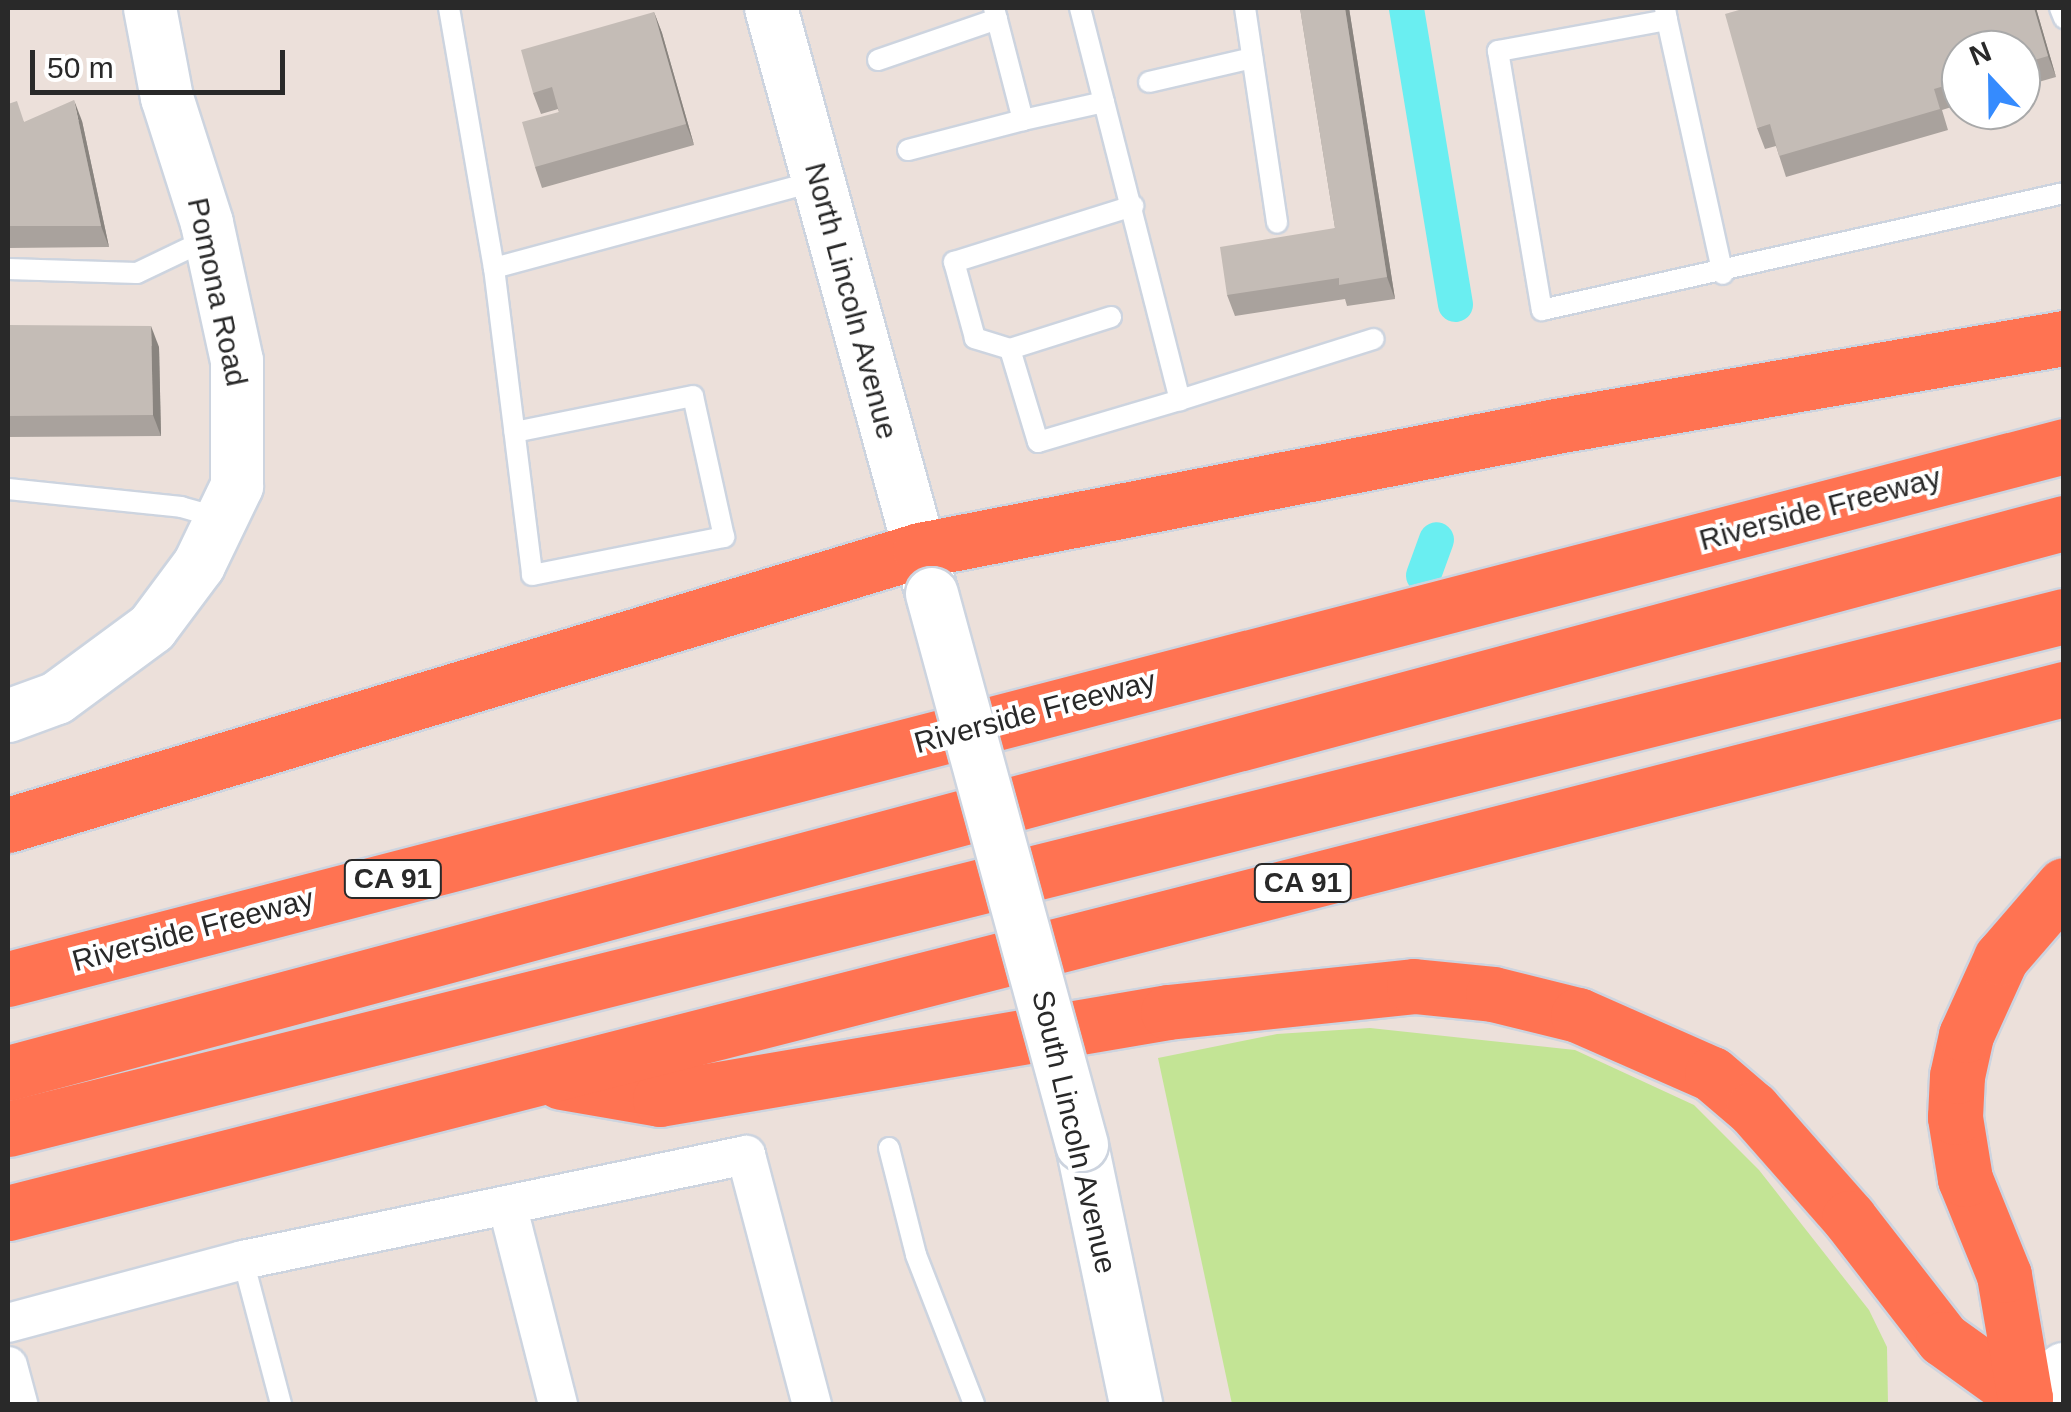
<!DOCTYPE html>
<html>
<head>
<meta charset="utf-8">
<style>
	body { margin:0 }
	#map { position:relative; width:2071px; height:1412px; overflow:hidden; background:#ece0da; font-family:Helvetica,sans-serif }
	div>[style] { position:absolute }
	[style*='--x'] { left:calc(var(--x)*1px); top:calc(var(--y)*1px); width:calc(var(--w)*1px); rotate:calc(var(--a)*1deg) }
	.green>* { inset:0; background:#c3e495 }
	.canal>* { height:35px; margin:-17.5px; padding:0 17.5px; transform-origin:17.5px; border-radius:17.5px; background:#6aeef1 }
	.roads { filter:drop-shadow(2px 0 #cdd4df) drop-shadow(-2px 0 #cdd4df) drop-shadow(0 2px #cdd4df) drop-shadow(0 -2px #cdd4df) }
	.service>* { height:20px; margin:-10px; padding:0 10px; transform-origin:10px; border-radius:10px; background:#fff }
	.minor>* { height:38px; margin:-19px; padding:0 19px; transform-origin:19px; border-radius:19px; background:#fff }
	.secondary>* { height:52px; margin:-26px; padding:0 26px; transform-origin:26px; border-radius:26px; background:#fff }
	.motorway>* { height:55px; margin:-27.5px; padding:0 27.5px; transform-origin:27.5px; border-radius:27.5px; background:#ff7352 }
	.bridges { filter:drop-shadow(2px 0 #cdd4df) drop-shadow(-2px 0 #cdd4df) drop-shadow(0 2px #cdd4df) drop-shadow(0 -2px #cdd4df) }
	.secondary-bridge>* { height:52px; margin:-26px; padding:0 26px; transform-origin:26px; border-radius:26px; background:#fff }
	.wall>* { inset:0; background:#a9a29d }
	.shaded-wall>* { inset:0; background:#89847f }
	.building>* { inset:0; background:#c4bcb6 }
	span { translate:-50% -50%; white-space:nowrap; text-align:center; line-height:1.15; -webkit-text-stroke:8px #fff; paint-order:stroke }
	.shield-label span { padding:2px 8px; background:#fff; border:2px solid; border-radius:8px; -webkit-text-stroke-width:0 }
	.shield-label { font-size:28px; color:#292929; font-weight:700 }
	.street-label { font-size:30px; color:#292929 }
	.frame { position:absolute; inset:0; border:10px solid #292929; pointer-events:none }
	.north { position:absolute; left:1941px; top:30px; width:100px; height:100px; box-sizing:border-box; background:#fff; border:2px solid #a9a9a9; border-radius:50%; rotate:338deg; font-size:28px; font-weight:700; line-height:40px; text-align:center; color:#292929 }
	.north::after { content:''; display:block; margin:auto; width:35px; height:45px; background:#358bfe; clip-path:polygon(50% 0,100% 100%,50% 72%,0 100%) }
	.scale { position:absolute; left:30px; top:50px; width:255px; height:45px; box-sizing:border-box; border:5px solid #292929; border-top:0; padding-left:12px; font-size:30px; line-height:35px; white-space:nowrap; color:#292929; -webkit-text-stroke:8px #fff; paint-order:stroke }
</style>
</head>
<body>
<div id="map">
	<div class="green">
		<div style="clip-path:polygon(1370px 1028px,1575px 1050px,1694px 1105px,1759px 1170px,1869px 1310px,1887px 1347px,1888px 1404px,1232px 1404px,1158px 1058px,1277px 1034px)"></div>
	</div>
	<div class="canal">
		<div style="--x:1406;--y:8;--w:300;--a:80.6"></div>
		<div style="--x:1423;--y:575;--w:38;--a:-70"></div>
	</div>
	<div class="roads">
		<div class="service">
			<div style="--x:449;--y:8;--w:264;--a:80.2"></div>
			<div style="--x:494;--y:268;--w:334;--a:-15.1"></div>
			<div style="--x:994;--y:8;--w:116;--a:75.5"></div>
			<div style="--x:1023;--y:120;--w:83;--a:-12.5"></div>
			<div style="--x:1080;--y:8;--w:405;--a:75.7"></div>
			<div style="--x:1180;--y:400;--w:148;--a:163.5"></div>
			<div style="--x:1038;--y:442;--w:97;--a:-106.8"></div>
			<div style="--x:1010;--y:349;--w:106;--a:-17.6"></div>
			<div style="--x:1245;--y:8;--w:217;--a:81.5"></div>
			<div style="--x:1665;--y:8;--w:12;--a:81"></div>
			<div style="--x:1667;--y:20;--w:172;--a:169.6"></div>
			<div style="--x:1498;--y:51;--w:263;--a:80.4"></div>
			<div style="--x:1542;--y:310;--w:535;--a:-12.63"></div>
			<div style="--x:2060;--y:8;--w:11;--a:68"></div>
			<div style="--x:1667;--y:20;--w:260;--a:77.6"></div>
			<div style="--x:878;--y:60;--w:126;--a:-19"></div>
			<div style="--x:1149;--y:82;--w:106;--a:-13.1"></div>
			<div style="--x:908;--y:150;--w:119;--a:-14.6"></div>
			<div style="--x:494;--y:268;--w:309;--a:82.9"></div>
			<div style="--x:532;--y:575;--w:196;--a:-11.2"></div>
			<div style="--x:724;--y:537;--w:144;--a:-102.4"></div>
			<div style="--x:693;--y:396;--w:182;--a:168.6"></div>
			<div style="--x:8;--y:269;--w:129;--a:1.8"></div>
			<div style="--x:137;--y:273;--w:79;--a:-25.6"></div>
			<div style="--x:1010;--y:349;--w:37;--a:-163"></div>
			<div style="--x:975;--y:338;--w:79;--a:-105.4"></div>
			<div style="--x:954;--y:262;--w:188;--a:-17.4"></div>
			<div style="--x:1180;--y:400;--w:203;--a:-17.5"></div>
			<div style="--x:8;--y:489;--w:174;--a:5.9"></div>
			<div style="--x:181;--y:507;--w:41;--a:15.8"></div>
			<div style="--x:889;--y:1148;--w:110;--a:75.8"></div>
			<div style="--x:916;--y:1255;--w:160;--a:68.7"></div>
			<div style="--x:243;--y:1260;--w:149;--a:75.2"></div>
		</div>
		<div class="minor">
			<div style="--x:508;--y:1208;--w:202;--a:75.7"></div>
			<div style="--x:8;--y:1323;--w:243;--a:-15"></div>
			<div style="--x:243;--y:1260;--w:514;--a:-11.79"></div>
			<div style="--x:746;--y:1155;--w:258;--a:75.2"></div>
			<div style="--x:8;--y:1366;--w:39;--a:75"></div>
		</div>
		<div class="secondary">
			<div style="--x:771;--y:8;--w:608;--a:74.64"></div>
			<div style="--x:8;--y:716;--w:52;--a:-20.2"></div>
			<div style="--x:57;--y:698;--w:118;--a:-36.4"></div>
			<div style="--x:152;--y:628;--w:79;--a:-53.3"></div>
			<div style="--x:199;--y:565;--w:88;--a:-64.3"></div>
			<div style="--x:237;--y:486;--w:125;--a:-90"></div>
			<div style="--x:237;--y:361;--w:141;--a:-102.3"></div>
			<div style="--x:207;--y:223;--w:131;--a:-107.7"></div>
			<div style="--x:167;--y:98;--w:92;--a:-100.7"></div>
			<div style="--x:1082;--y:1145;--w:265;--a:78.2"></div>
			<div style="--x:2017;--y:1404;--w:59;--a:-36.7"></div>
		</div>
		<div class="motorway">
			<div style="--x:8;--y:825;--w:953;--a:-16.78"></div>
			<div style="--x:920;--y:550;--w:648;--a:-11.03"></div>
			<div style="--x:1556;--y:426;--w:516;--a:-9.83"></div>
			<div style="--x:8;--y:979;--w:2124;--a:-14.53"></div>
			<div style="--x:8;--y:1073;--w:2128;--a:-14.98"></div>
			<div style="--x:561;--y:1082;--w:100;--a:9.7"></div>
			<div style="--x:660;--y:1099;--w:515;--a:-9.72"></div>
			<div style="--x:1168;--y:1012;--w:247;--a:-6"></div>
			<div style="--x:1414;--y:986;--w:79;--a:5.8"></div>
			<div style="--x:1493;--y:994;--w:88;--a:13.9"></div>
			<div style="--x:1578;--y:1015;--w:146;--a:23.8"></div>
			<div style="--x:1712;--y:1074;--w:54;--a:40.5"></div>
			<div style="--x:1753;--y:1109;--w:145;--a:48.6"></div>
			<div style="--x:1849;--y:1218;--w:153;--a:52.2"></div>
			<div style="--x:1943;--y:1339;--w:101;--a:35.7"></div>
			<div style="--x:8;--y:1129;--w:2119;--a:-14.01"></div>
			<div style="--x:8;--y:1213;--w:2122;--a:-14.3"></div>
			<div style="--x:2025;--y:1398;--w:125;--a:-99.7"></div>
			<div style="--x:2004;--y:1275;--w:104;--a:-112.1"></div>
			<div style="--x:1965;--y:1179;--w:63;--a:-99.2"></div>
			<div style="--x:1955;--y:1117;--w:41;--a:-87.2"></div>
			<div style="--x:1957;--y:1076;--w:42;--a:-77.6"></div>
			<div style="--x:1966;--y:1035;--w:85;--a:-65.6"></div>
			<div style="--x:2001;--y:958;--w:96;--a:-49.2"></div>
		</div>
	</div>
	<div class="bridges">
		<div class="secondary-bridge">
			<div style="--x:932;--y:594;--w:571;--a:74.77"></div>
		</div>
	</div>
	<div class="wall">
		<div style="clip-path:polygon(1300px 8px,1349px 8px,1395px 299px,1347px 306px,1345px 299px,1235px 316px,1227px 295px,1335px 228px)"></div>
		<div style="clip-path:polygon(2036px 8px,2056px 77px,2021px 87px,2021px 50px,1961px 50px,1961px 104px,1942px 110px,1948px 130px,1786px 177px,1776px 146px,1765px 149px,1757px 128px)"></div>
		<div style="clip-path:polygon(654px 12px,662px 33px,694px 145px,542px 188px,535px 167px,559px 112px,558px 109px,541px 114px,533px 93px)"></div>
		<div style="clip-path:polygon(8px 104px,24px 122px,82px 121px,109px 247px,8px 248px)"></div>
		<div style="clip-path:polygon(8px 325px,159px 347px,161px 436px,8px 437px)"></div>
	</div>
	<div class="shaded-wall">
		<div style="clip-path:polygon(1345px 8px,1349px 8px,1395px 299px,1387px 277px)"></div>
		<div style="clip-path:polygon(2034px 8px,2036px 8px,2056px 77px,2048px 56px)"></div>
		<div style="clip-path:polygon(654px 12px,662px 33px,694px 145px,686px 124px)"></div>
		<div style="clip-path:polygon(74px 100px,82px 121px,109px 247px,101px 226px)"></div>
		<div style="clip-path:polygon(151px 326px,159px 347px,161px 436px,153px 415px)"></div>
	</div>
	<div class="building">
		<div style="clip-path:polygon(1300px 8px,1345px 8px,1387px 277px,1339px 285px,1339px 278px,1227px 295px,1220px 247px,1335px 228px)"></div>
		<div style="clip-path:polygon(1746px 8px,2034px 8px,2048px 56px,2021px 64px,2021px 50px,1961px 50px,1961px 81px,1934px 89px,1940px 109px,1779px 156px,1770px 124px,1757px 128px,1725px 14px)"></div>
		<div style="clip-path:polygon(654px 12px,686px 124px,535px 167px,522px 122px,559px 112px,552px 87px,533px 93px,521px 50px)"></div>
		<div style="clip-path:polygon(74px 100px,101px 226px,8px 226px,8px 104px,17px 101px,24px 122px)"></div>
		<div style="clip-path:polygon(8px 325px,151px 326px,153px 415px,8px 416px)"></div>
	</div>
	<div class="shield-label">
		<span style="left:393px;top:879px">CA 91</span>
		<span style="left:1303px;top:883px">CA 91</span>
	</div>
	<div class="street-label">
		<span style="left:217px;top:292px;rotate:78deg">Pomona Road</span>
		<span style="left:851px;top:301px;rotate:75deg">North Lincoln Avenue</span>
		<span style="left:1820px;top:509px;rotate:-15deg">Riverside Freeway</span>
		<span style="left:1035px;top:712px;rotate:-15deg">Riverside Freeway</span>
		<span style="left:193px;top:930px;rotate:-15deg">Riverside Freeway</span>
		<span style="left:1074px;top:1132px;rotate:77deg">South Lincoln Avenue</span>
	</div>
	<div class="frame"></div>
	<div class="north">N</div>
	<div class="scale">50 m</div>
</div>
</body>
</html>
